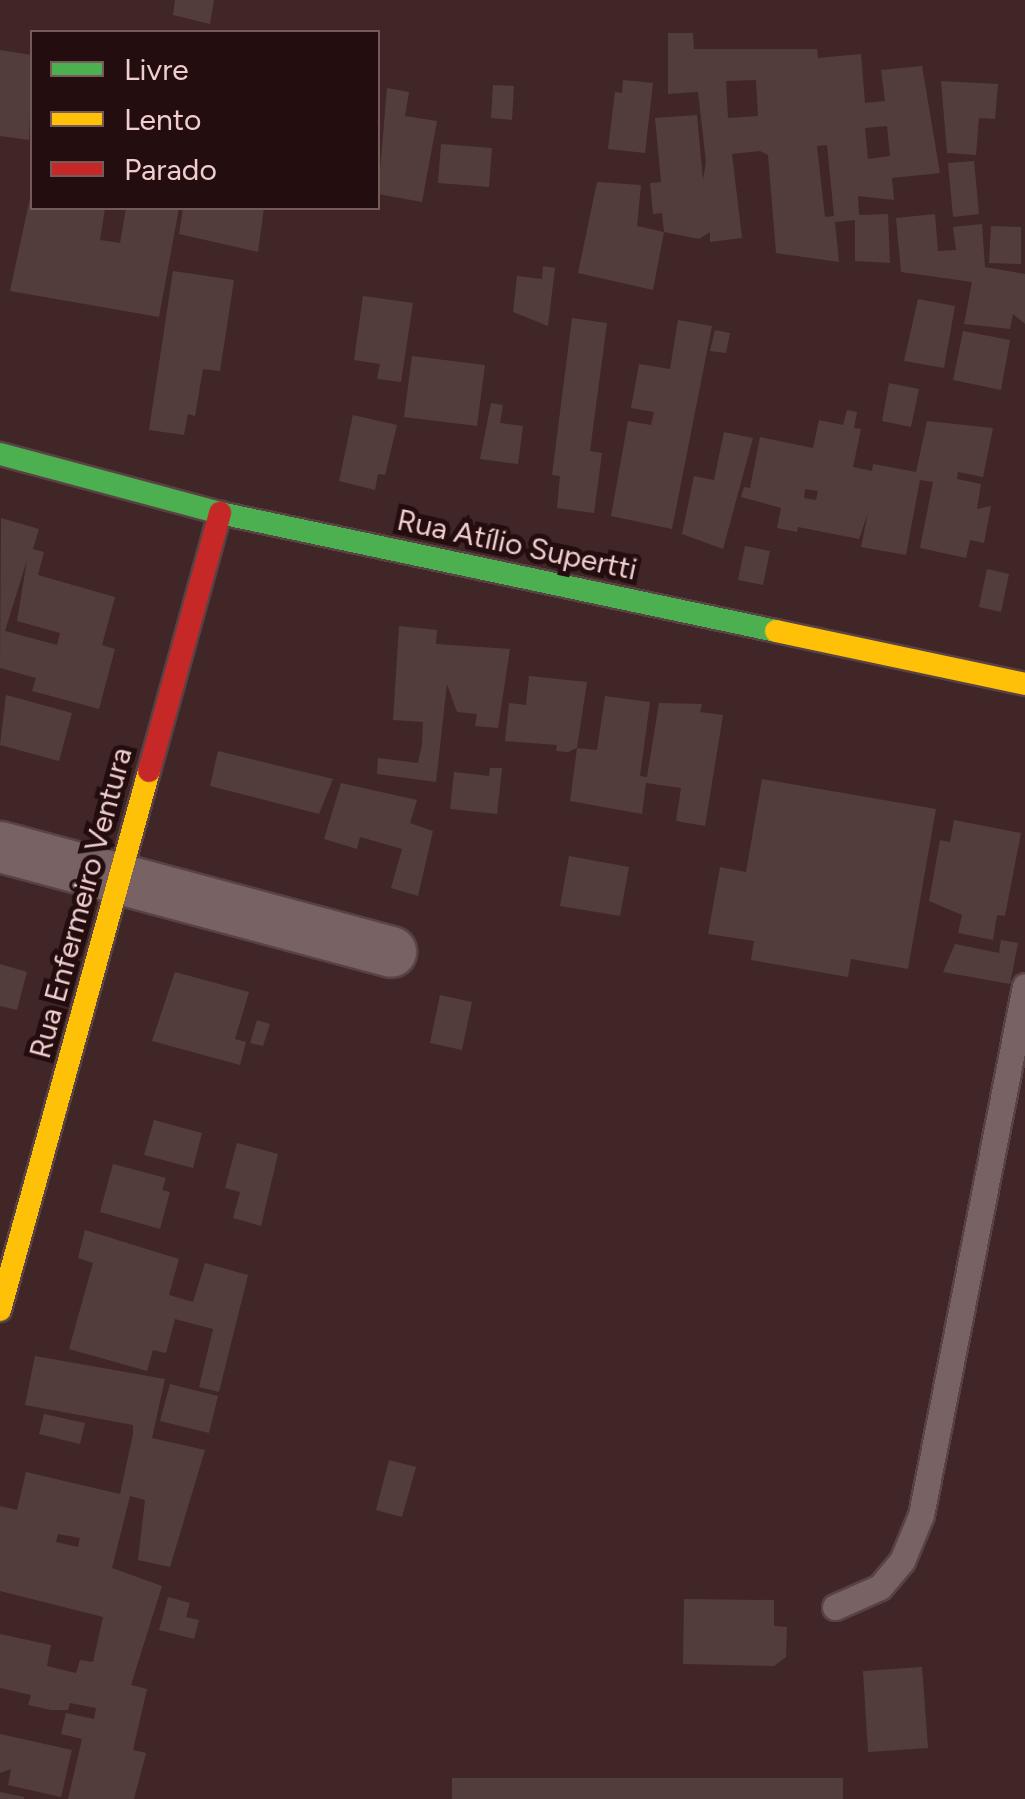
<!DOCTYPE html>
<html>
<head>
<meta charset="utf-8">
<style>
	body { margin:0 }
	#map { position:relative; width:1025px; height:1799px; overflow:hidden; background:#412628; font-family:Figtree,sans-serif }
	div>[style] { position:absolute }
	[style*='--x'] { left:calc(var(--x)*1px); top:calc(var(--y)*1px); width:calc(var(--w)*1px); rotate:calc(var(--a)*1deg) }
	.building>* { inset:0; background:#533d3a }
	.roads { filter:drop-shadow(2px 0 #594243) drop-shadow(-2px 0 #594243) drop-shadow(0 2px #594243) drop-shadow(0 -2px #594243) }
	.lane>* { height:25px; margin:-12.5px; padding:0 12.5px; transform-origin:12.5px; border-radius:12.5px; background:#786263 }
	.street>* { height:50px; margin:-25px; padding:0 25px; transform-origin:25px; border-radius:25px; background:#786263 }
	.fast>* { height:22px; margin:-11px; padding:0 11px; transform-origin:11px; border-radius:11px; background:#4caf50 }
	.slow>* { height:22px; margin:-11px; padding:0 11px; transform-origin:11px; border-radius:11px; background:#ffc107 }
	.jam>* { height:22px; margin:-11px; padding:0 11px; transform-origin:11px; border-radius:11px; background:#c62828 }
	span { translate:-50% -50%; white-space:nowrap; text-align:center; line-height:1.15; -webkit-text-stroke:10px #240d0e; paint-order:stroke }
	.street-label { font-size:30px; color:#f0cecd }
	.legend { position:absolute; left:30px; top:30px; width:350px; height:180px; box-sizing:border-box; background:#240d0e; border:2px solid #765a5a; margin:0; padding:12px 18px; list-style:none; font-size:30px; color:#f0cecd }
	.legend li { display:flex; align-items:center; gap:20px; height:50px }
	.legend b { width:50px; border:2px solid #765a5a }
</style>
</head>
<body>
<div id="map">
	<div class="building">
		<div style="clip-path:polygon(175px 0,214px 0,210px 24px,173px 15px)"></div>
		<div style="clip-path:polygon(evenodd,668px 33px,693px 33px,694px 49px,817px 49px,818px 58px,861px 54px,865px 103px,885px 101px,881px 70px,922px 66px,940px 173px,892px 178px,894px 200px,858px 196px,859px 215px,888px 214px,890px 263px,855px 261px,855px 220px,835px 222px,839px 262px,776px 253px,768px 155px,760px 151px,732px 154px,742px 238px,710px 242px,710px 232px,699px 239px,664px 232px,662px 213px,653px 214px,650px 183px,661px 182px,655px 118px,697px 115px,703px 180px,706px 162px,698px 92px,668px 94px,668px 33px,756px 80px,758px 116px,728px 118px,726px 81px,756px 80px,668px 33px,887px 126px,890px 156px,868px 159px,865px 128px,887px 126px,668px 33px,827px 145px,834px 216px,825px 217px,817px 146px,827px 145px)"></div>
		<div style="clip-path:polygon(0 50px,32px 55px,29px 140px,0 136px)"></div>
		<div style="clip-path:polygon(623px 80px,653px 83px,645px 153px,608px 149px,615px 92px,622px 93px)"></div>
		<div style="clip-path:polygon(941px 81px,998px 84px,995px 119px,979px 118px,976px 155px,947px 153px)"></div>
		<div style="clip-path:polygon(493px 85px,514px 86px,512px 120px,491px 118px)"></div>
		<div style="clip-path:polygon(387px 88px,409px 92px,405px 116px,437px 121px,422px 202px,378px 194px)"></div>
		<div style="clip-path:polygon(441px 144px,492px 148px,489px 187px,438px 183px)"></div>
		<div style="clip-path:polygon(974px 161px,979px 214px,953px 217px,948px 163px)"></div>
		<div style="clip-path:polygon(597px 182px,641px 185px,637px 226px,664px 232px,653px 290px,578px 273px)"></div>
		<div style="clip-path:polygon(31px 193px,32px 208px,105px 208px,100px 240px,120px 243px,126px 208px,179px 208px,159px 317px,10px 291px)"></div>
		<div style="clip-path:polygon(183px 208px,264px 208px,258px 252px,179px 234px)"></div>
		<div style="clip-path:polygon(935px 214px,938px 251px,956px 250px,953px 227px,982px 224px,985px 267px,1025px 274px,1025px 324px,1013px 314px,1010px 329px,964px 324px,972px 282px,901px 272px,896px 218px)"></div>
		<div style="clip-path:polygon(991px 226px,1021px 227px,1021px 264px,989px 263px)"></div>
		<div style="clip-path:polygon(543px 266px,555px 268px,548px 326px,513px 312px,517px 276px,542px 279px)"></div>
		<div style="clip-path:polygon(173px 271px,234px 280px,220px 371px,203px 369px,195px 416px,188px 414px,184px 435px,149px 430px)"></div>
		<div style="clip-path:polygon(363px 296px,413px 303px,401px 382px,377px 379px,380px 364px,354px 360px)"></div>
		<div style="clip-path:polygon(918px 299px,955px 306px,944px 368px,904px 361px)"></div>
		<div style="clip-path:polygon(572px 318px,607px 323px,590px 451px,602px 453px,594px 513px,557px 508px,560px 476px,552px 475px)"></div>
		<div style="clip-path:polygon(678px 320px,712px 326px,672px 529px,611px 516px,628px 421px,651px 425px,654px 412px,631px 408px,639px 364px,670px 369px)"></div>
		<div style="clip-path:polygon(715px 330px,730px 333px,726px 353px,710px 351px)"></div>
		<div style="clip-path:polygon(963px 331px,1010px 340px,1001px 390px,953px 380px)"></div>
		<div style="clip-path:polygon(412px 356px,485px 365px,477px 426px,404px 417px)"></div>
		<div style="clip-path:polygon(889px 383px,919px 389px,911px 427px,882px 421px)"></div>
		<div style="clip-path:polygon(491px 403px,503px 405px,500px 423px,523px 426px,518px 464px,480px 459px)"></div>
		<div style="clip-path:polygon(evenodd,847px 410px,857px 412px,854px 428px,861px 429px,853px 467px,872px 471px,873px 464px,916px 472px,927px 421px,993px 428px,983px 477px,958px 472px,957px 479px,981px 484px,977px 509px,991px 506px,984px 543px,970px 540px,966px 558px,920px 548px,933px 482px,920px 480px,906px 555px,861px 547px,868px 513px,859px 539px,798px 527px,797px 532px,777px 528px,781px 508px,741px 497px,744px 487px,750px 488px,760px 437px,813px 448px,819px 420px,843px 425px,847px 410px,805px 489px,818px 491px,816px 500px,804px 498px,805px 489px)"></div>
		<div style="clip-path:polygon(353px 415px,397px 425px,385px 475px,378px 474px,375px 490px,339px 481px)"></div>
		<div style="clip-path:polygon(724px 432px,753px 438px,723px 549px,682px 534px,694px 476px,714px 480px)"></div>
		<div style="clip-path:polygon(evenodd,1px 518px,39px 529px,33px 549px,44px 552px,38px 575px,115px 597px,102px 645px,115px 649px,99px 709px,32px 691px,36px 678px,0 668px,1px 518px,27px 560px,17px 621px,60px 633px,57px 645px,5px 631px,27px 560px)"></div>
		<div style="clip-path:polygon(745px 546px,770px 551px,763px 585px,738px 580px)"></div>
		<div style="clip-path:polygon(987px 569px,1009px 574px,1001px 612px,979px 607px)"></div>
		<div style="clip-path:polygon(399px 626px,437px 630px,436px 644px,510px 649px,498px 728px,475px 726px,477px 714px,457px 712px,447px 684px,436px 782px,377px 774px,378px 758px,418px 763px,422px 744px,423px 722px,393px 720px)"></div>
		<div style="clip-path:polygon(529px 676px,587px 682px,577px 748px,568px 752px,556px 751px,557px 745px,505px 741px,509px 703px,526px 705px)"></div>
		<div style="clip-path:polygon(6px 695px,72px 713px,59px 761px,0 745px)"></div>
		<div style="clip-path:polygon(605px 696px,650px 702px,640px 776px,647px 777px,659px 703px,702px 704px,700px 712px,723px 715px,705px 826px,676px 821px,681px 788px,646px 783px,642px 814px,570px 801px,577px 748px,597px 750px)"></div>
		<div style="clip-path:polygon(218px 751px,333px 779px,319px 814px,210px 786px)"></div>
		<div style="clip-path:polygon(490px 768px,502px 768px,497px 814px,450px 809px,454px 772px,489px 776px)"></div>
		<div style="clip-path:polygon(762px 779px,936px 809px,908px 969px,851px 959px,848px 977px,751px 960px,754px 941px,708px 934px,720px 867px,746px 872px)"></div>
		<div style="clip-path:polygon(341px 783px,417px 800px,410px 823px,433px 831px,418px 896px,391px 888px,402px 849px,360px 837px,357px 849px,324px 839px)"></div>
		<div style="clip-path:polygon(954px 820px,1021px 833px,1005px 916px,997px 915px,993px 940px,958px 933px,962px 915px,929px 901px,940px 840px,950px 842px)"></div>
		<div style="clip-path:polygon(569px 856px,629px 867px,620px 916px,560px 906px)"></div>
		<div style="clip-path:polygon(1001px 940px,1018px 943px,1010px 984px,943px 972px,955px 944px,999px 953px)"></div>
		<div style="clip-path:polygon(0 964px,27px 972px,17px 1010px,0 1006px)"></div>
		<div style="clip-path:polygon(175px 972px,249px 992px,235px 1039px,246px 1042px,240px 1065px,152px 1041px)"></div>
		<div style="clip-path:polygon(440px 995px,472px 1002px,462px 1050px,430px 1043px)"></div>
		<div style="clip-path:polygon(257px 1020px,270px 1024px,263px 1046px,250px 1043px)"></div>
		<div style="clip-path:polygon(154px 1120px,202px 1133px,193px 1168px,144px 1155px)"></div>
		<div style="clip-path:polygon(237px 1143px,278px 1154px,261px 1226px,233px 1218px,240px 1192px,225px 1188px)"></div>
		<div style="clip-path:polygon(113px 1164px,166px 1178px,162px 1190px,170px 1192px,160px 1229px,100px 1212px)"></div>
		<div style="clip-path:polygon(85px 1230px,179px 1259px,169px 1295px,193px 1302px,205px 1263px,248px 1275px,219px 1392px,199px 1387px,213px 1329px,175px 1319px,166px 1353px,153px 1350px,147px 1371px,69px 1349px,93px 1263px,78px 1258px)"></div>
		<div style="clip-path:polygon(evenodd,35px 1356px,165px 1379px,152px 1438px,205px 1450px,170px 1567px,138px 1560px,145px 1500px,130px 1496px,112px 1568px,162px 1586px,131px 1685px,147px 1689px,133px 1750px,146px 1753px,134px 1799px,68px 1799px,82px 1739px,61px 1734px,66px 1713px,94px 1719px,96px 1708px,70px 1703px,68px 1710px,51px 1710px,28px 1705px,31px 1695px,0 1688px,0 1634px,51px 1645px,47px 1666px,76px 1673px,80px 1660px,93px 1662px,103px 1617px,0 1591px,0 1506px,17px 1510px,26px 1472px,120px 1494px,133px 1434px,133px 1425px,25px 1405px,35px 1356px,58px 1534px,80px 1538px,78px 1547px,56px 1542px,58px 1534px)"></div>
		<div style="clip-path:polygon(170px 1384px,218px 1396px,209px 1433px,160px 1421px)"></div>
		<div style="clip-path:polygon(44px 1414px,85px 1423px,80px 1444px,39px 1434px)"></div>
		<div style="clip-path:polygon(389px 1460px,416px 1467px,402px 1517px,376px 1510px)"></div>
		<div style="clip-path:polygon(168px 1597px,190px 1603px,186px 1617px,199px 1620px,194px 1639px,159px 1630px)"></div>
		<div style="clip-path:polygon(684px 1599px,774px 1600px,774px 1626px,787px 1627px,786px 1657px,774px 1666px,683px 1664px)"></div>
		<div style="clip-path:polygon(922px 1667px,928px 1748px,868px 1752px,863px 1671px)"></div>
		<div style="clip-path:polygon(0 1734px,72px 1750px,61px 1797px,8px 1785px,11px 1769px,0 1773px)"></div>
		<div style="clip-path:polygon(452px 1778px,843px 1778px,843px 1799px,452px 1799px)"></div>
		<div style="clip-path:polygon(0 1792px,24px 1797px,24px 1799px,0 1799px)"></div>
	</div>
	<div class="roads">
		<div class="lane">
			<div style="--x:835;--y:1607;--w:49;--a:-24"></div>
			<div style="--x:880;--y:1587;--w:34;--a:-50"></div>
			<div style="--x:902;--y:1561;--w:50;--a:-67.6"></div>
			<div style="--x:921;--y:1515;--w:539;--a:-78.88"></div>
		</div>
		<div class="street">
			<div style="--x:0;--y:847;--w:405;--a:15"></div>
		</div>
		<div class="fast">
			<div style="--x:0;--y:454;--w:228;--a:15"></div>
			<div style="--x:220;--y:513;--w:568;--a:11.98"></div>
		</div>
		<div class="slow">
			<div style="--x:776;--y:631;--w:255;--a:12"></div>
			<div style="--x:0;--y:1310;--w:559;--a:-74.55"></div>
		</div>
		<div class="jam">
			<div style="--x:149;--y:771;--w:268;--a:-74.6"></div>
		</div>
	</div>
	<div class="street-label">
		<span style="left:517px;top:545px;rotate:12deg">Rua Atílio Supertti</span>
		<span style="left:81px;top:903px;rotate:-75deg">Rua Enfermeiro Ventura</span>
	</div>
	<ul class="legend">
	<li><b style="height:12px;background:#4caf50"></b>Livre</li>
	<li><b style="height:12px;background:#ffc107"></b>Lento</li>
	<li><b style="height:12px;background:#c62828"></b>Parado</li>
	</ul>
</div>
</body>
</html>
